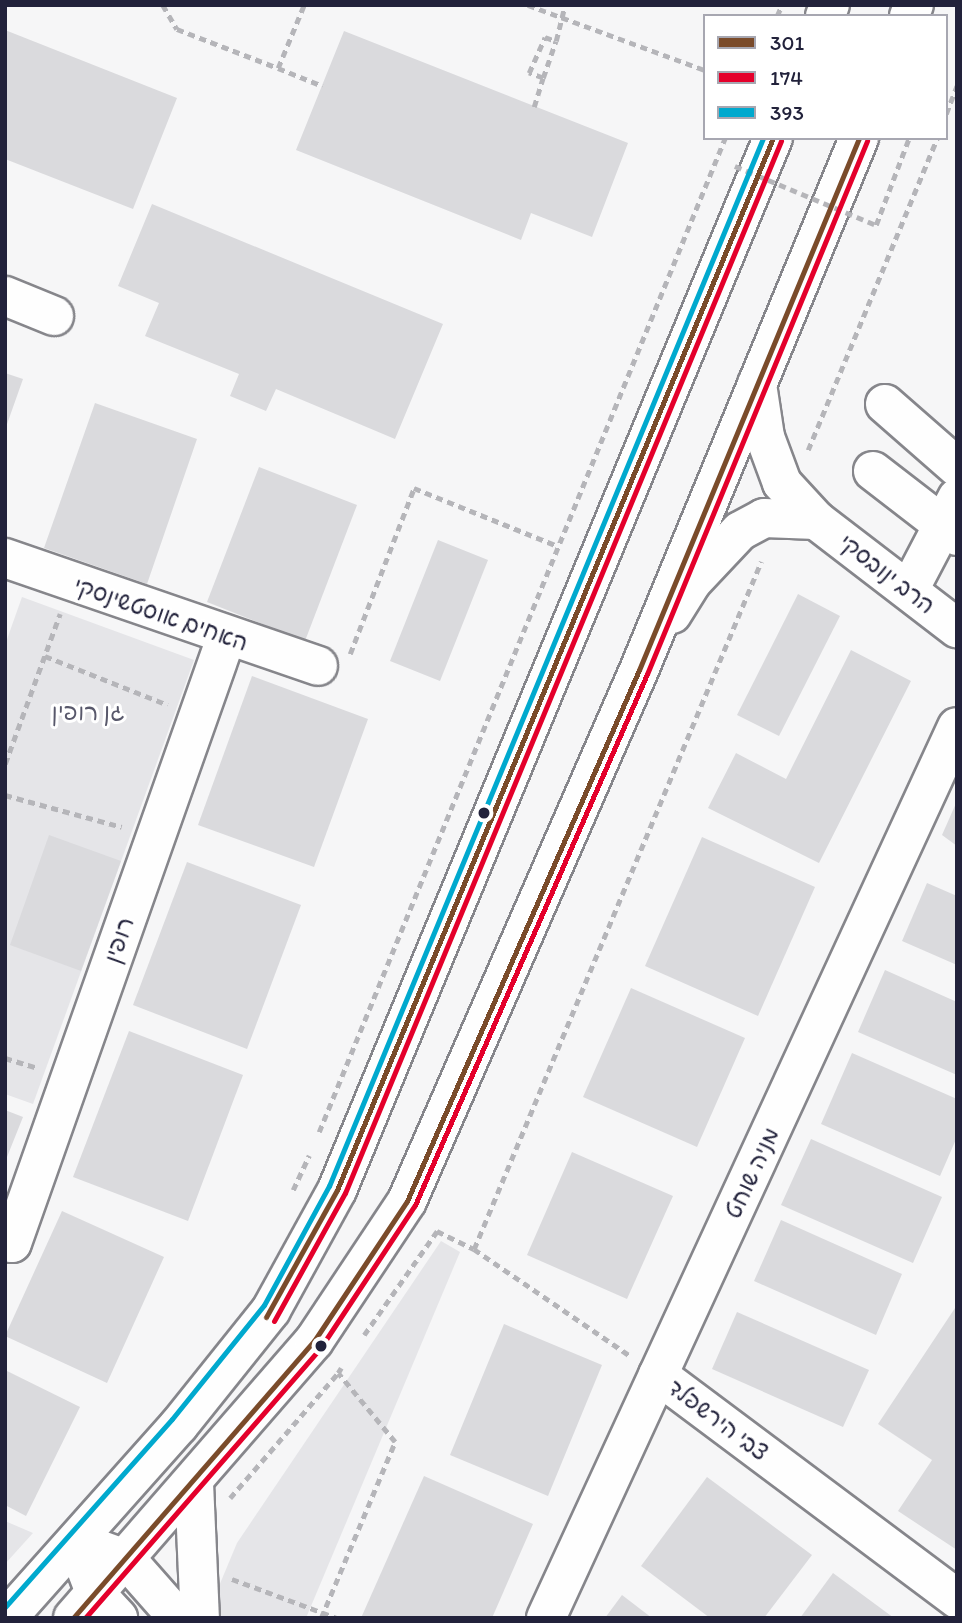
<!DOCTYPE html>
<html>
<head>
<meta charset="utf-8">
<style>
	body { margin:0 }
	#map { position:relative; width:962px; height:1623px; overflow:hidden; background:#f6f6f7; font-family:Itim,"Playpen Sans Hebrew",sans-serif }
	div>[style] { position:absolute }
	[style*='--x'] { left:calc(var(--x)*1px); top:calc(var(--y)*1px); width:calc(var(--w)*1px); rotate:calc(var(--a)*1deg) }
	.green>* { inset:0; background:#e5e5e8 }
	.building>* { inset:0; background:#dadadd }
	.path>* { height:4.5px; margin-top:-2.25px; transform-origin:0; background:repeating-linear-gradient(90deg,#b5b5b9 0 7px,transparent 0 12px) }
	.roads { filter:drop-shadow(2px 0 #86868b) drop-shadow(-2px 0 #86868b) drop-shadow(0 2px #86868b) drop-shadow(0 -2px #86868b) }
	.minor>* { height:38px; margin:-19px; padding:0 19px; transform-origin:19px; border-radius:19px; background:#fefefe }
	.major>* { height:38px; margin:-19px; padding:0 19px; transform-origin:19px; border-radius:19px; background:#fefefe }
	.path-bridge>* { height:4.5px; margin-top:-2.25px; transform-origin:0; background:repeating-linear-gradient(90deg,#b5b5b9 0 7px,transparent 0 12px) }
	.bus-1>* { height:5px; margin:-2.5px; padding:0 2.5px; transform-origin:2.5px; border-radius:2.5px; background:#7a4b2a }
	.bus-2>* { height:5px; margin:-2.5px; padding:0 2.5px; transform-origin:2.5px; border-radius:2.5px; background:#e4002b }
	.bus-3>* { height:5px; margin:-2.5px; padding:0 2.5px; transform-origin:2.5px; border-radius:2.5px; background:#00a9ce }
	.dots>* { width:19px; height:19px; translate:-50% -50%; box-sizing:border-box; border:4px solid #fff; border-radius:50% }
	span { translate:-50% -50%; white-space:nowrap; text-align:center; line-height:1.15; -webkit-text-stroke:6px #fff; paint-order:stroke }
	.street-label { font-size:23px; color:#22223b }
	.park-label { font-size:23px; color:#58586b }
	.frame { position:absolute; inset:0; border:7px solid #22223b; pointer-events:none }
	.legend { position:absolute; left:703px; top:14px; width:245px; height:126px; box-sizing:border-box; background:#fff; border:2px solid #a7a7b1; margin:0; padding:9px 12px; list-style:none; font-size:21px; color:#22223b }
	.legend li { display:flex; align-items:center; gap:14px; height:35px }
	.legend b { width:35px; border:2px solid #a7a7b1 }
</style>
</head>
<body>
<div id="map">
	<div class="green">
		<div style="clip-path:polygon(22px 597px,194px 660px,33px 1104px,5px 1094px,5px 645px)"></div>
		<div style="clip-path:polygon(441px 1241px,460px 1252px,306px 1618px,222px 1618px,214px 1598px,237px 1543px)"></div>
		<div style="clip-path:polygon(5px 1521px,33px 1533px,5px 1564px)"></div>
	</div>
	<div class="building">
		<div style="clip-path:polygon(5px 30px,177px 98px,133px 209px,5px 159px)"></div>
		<div style="clip-path:polygon(344px 31px,628px 143px,592px 237px,531px 213px,521px 240px,296px 150px)"></div>
		<div style="clip-path:polygon(152px 204px,443px 324px,395px 439px,276px 389px,266px 411px,230px 396px,239px 374px,145px 336px,159px 303px,118px 286px)"></div>
		<div style="clip-path:polygon(5px 373px,23px 379px,6px 427px,5px 427px)"></div>
		<div style="clip-path:polygon(95px 403px,197px 439px,147px 584px,44px 548px)"></div>
		<div style="clip-path:polygon(259px 467px,357px 505px,305px 641px,207px 602px)"></div>
		<div style="clip-path:polygon(438px 540px,488px 560px,440px 681px,390px 661px)"></div>
		<div style="clip-path:polygon(798px 594px,840px 616px,779px 736px,737px 715px)"></div>
		<div style="clip-path:polygon(851px 650px,911px 681px,819px 863px,708px 808px,736px 753px,786px 779px)"></div>
		<div style="clip-path:polygon(252px 676px,368px 719px,314px 867px,198px 825px)"></div>
		<div style="clip-path:polygon(957px 801px,957px 846px,942px 835px)"></div>
		<div style="clip-path:polygon(49px 835px,121px 861px,81px 971px,10px 945px)"></div>
		<div style="clip-path:polygon(702px 837px,815px 887px,758px 1016px,645px 966px)"></div>
		<div style="clip-path:polygon(187px 862px,301px 905px,247px 1049px,133px 1005px)"></div>
		<div style="clip-path:polygon(927px 883px,957px 896px,957px 965px,902px 941px)"></div>
		<div style="clip-path:polygon(885px 970px,957px 1002px,957px 1075px,858px 1032px)"></div>
		<div style="clip-path:polygon(631px 988px,745px 1038px,697px 1147px,583px 1097px)"></div>
		<div style="clip-path:polygon(129px 1031px,243px 1075px,188px 1221px,73px 1177px)"></div>
		<div style="clip-path:polygon(852px 1053px,957px 1099px,957px 1137px,940px 1176px,821px 1124px)"></div>
		<div style="clip-path:polygon(5px 1110px,23px 1117px,5px 1162px)"></div>
		<div style="clip-path:polygon(811px 1139px,942px 1197px,913px 1263px,781px 1205px)"></div>
		<div style="clip-path:polygon(572px 1152px,673px 1196px,627px 1299px,527px 1255px)"></div>
		<div style="clip-path:polygon(62px 1211px,164px 1257px,107px 1383px,5px 1336px)"></div>
		<div style="clip-path:polygon(781px 1220px,902px 1274px,876px 1335px,754px 1281px)"></div>
		<div style="clip-path:polygon(957px 1305px,957px 1550px,898px 1511px,932px 1460px,878px 1424px)"></div>
		<div style="clip-path:polygon(737px 1312px,869px 1370px,843px 1427px,712px 1369px)"></div>
		<div style="clip-path:polygon(504px 1324px,602px 1365px,548px 1496px,450px 1455px)"></div>
		<div style="clip-path:polygon(5px 1370px,80px 1407px,26px 1516px,5px 1505px)"></div>
		<div style="clip-path:polygon(424px 1476px,533px 1524px,492px 1618px,361px 1618px)"></div>
		<div style="clip-path:polygon(707px 1477px,812px 1555px,764px 1618px,710px 1618px,641px 1566px)"></div>
		<div style="clip-path:polygon(833px 1573px,894px 1618px,800px 1618px)"></div>
		<div style="clip-path:polygon(622px 1595px,652px 1618px,605px 1618px)"></div>
	</div>
	<div class="path">
		<div style="--x:163;--y:5;--w:28;--a:60"></div>
		<div style="--x:177;--y:29;--w:108;--a:21.1"></div>
		<div style="--x:278;--y:68;--w:68;--a:-67.6"></div>
		<div style="--x:528;--y:5;--w:189;--a:20.2"></div>
		<div style="--x:777;--y:16;--w:12;--a:-66"></div>
		<div style="--x:278;--y:68;--w:48;--a:21.8"></div>
		<div style="--x:543;--y:78;--w:39;--a:-71"></div>
		<div style="--x:534;--y:107;--w:30;--a:-73"></div>
		<div style="--x:543;--y:78;--w:15;--a:-160"></div>
		<div style="--x:529;--y:73;--w:39;--a:-66"></div>
		<div style="--x:545;--y:37;--w:12;--a:20"></div>
		<div style="--x:556;--y:41;--w:37;--a:-76"></div>
		<div style="--x:946;--y:114;--w:30;--a:-69"></div>
		<div style="--x:876;--y:225;--w:93;--a:-69.2"></div>
		<div style="--x:808;--y:450;--w:338;--a:-67.5"></div>
		<div style="--x:350;--y:654;--w:178;--a:-68.9"></div>
		<div style="--x:414;--y:488;--w:152;--a:22"></div>
		<div style="--x:45;--y:656;--w:132;--a:21.7"></div>
		<div style="--x:5;--y:764;--w:160;--a:-69.9"></div>
		<div style="--x:5;--y:795;--w:121;--a:15.3"></div>
		<div style="--x:5;--y:1058;--w:34;--a:17"></div>
		<div style="--x:319;--y:1132;--w:1074;--a:-67.78"></div>
		<div style="--x:293;--y:1190;--w:38;--a:-65"></div>
		<div style="--x:474;--y:1249;--w:188;--a:34.4"></div>
		<div style="--x:364;--y:1335;--w:127;--a:-54.9"></div>
		<div style="--x:437;--y:1231;--w:41;--a:25.9"></div>
		<div style="--x:474;--y:1249;--w:745;--a:-67.33"></div>
		<div style="--x:230;--y:1498;--w:165;--a:-49.2"></div>
		<div style="--x:232;--y:1579;--w:112;--a:20.4"></div>
		<div style="--x:321;--y:1618;--w:191;--a:-67.2"></div>
		<div style="--x:395;--y:1442;--w:89;--a:-129.6"></div>
		<div style="--x:338;--y:1373;--w:6;--a:-59"></div>
	</div>
	<div class="roads">
		<div class="minor">
			<div style="--x:5;--y:296;--w:53;--a:22.2"></div>
			<div style="--x:757;--y:384;--w:54;--a:81.4"></div>
			<div style="--x:765;--y:437;--w:49;--a:69.7"></div>
			<div style="--x:782;--y:483;--w:50;--a:47.4"></div>
			<div style="--x:816;--y:520;--w:178;--a:37.5"></div>
			<div style="--x:885;--y:404;--w:96;--a:41.2"></div>
			<div style="--x:873;--y:471;--w:106;--a:37.7"></div>
			<div style="--x:5;--y:558;--w:331;--a:19"></div>
			<div style="--x:909;--y:590;--w:104;--a:-62.4"></div>
			<div style="--x:672;--y:614;--w:36;--a:-58"></div>
			<div style="--x:691;--y:583;--w:71;--a:-46.7"></div>
			<div style="--x:740;--y:531;--w:27;--a:-28"></div>
			<div style="--x:764;--y:518;--w:52;--a:2.2"></div>
			<div style="--x:5;--y:1241;--w:7;--a:16"></div>
			<div style="--x:12;--y:1243;--w:642;--a:-70.52"></div>
			<div style="--x:658;--y:1375;--w:374;--a:36.8"></div>
			<div style="--x:546;--y:1618;--w:981;--a:-65.24"></div>
		</div>
		<div class="major">
			<div style="--x:825;--y:16;--w:12;--a:-66"></div>
			<div style="--x:909;--y:16;--w:12;--a:-66"></div>
			<div style="--x:194;--y:1483;--w:135;--a:87.5"></div>
			<div style="--x:101;--y:1550;--w:27;--a:20"></div>
			<div style="--x:126;--y:1559;--w:79;--a:48.6"></div>
			<div style="--x:86;--y:1569;--w:26;--a:69"></div>
			<div style="--x:95;--y:1593;--w:34;--a:47"></div>
			<div style="--x:7;--y:1618;--w:259;--a:-48.3"></div>
			<div style="--x:179;--y:1425;--w:147;--a:-51.3"></div>
			<div style="--x:271;--y:1310;--w:137;--a:-61.2"></div>
			<div style="--x:337;--y:1190;--w:1139;--a:-67.49"></div>
			<div style="--x:73;--y:1618;--w:367;--a:-49"></div>
			<div style="--x:314;--y:1341;--w:168;--a:-56.4"></div>
			<div style="--x:407;--y:1201;--w:579;--a:-66.4"></div>
			<div style="--x:639;--y:670;--w:576;--a:-67.53"></div>
		</div>
	</div>
	<div class="path-bridge">
		<div style="--x:735;--y:166;--w:153;--a:22.7"></div>
	</div>
	<div class="bus-1">
		<div style="--x:266;--y:1317;--w:145;--a:-60.8"></div>
		<div style="--x:337;--y:1190;--w:1139;--a:-67.49"></div>
		<div style="--x:73;--y:1618;--w:367;--a:-49"></div>
		<div style="--x:314;--y:1341;--w:168;--a:-56.4"></div>
		<div style="--x:407;--y:1201;--w:579;--a:-66.4"></div>
		<div style="--x:639;--y:670;--w:576;--a:-67.53"></div>
	</div>
	<div class="bus-2">
		<div style="--x:274;--y:1321;--w:146;--a:-61"></div>
		<div style="--x:345;--y:1193;--w:1139;--a:-67.49"></div>
		<div style="--x:85;--y:1618;--w:359;--a:-48.9"></div>
		<div style="--x:321;--y:1347;--w:170;--a:-56.5"></div>
		<div style="--x:415;--y:1205;--w:579;--a:-66.4"></div>
		<div style="--x:647;--y:674;--w:577;--a:-67.57"></div>
	</div>
	<div class="bus-3">
		<div style="--x:5;--y:1607;--w:251;--a:-48.4"></div>
		<div style="--x:172;--y:1419;--w:146;--a:-51.1"></div>
		<div style="--x:264;--y:1305;--w:136;--a:-61.4"></div>
		<div style="--x:329;--y:1186;--w:1134;--a:-67.5"></div>
	</div>
	<div class="dots">
		<div style="left:484px;top:813px;background:#22223b"></div>
		<div style="left:321px;top:1346px;background:#22223b"></div>
	</div>
	<div class="street-label">
		<span style="left:887px;top:574px;rotate:38deg">הרב ינובסקי</span>
		<span style="left:161px;top:614px;rotate:19deg">האחים אוסטשינסקי</span>
		<span style="left:119px;top:940px;rotate:-71deg">רופין</span>
		<span style="left:752px;top:1173px;rotate:-65deg">מניה שוחט</span>
		<span style="left:718px;top:1420px;rotate:37deg">צבי הירשפלד</span>
	</div>
	<div class="park-label">
		<span style="left:88px;top:712px">גן רופין</span>
	</div>
	<div class="frame"></div>
	<ul class="legend">
	<li><b style="height:9px;background:#7a4b2a"></b>301</li>
	<li><b style="height:9px;background:#e4002b"></b>174</li>
	<li><b style="height:9px;background:#00a9ce"></b>393</li>
	</ul>
</div>
</body>
</html>
